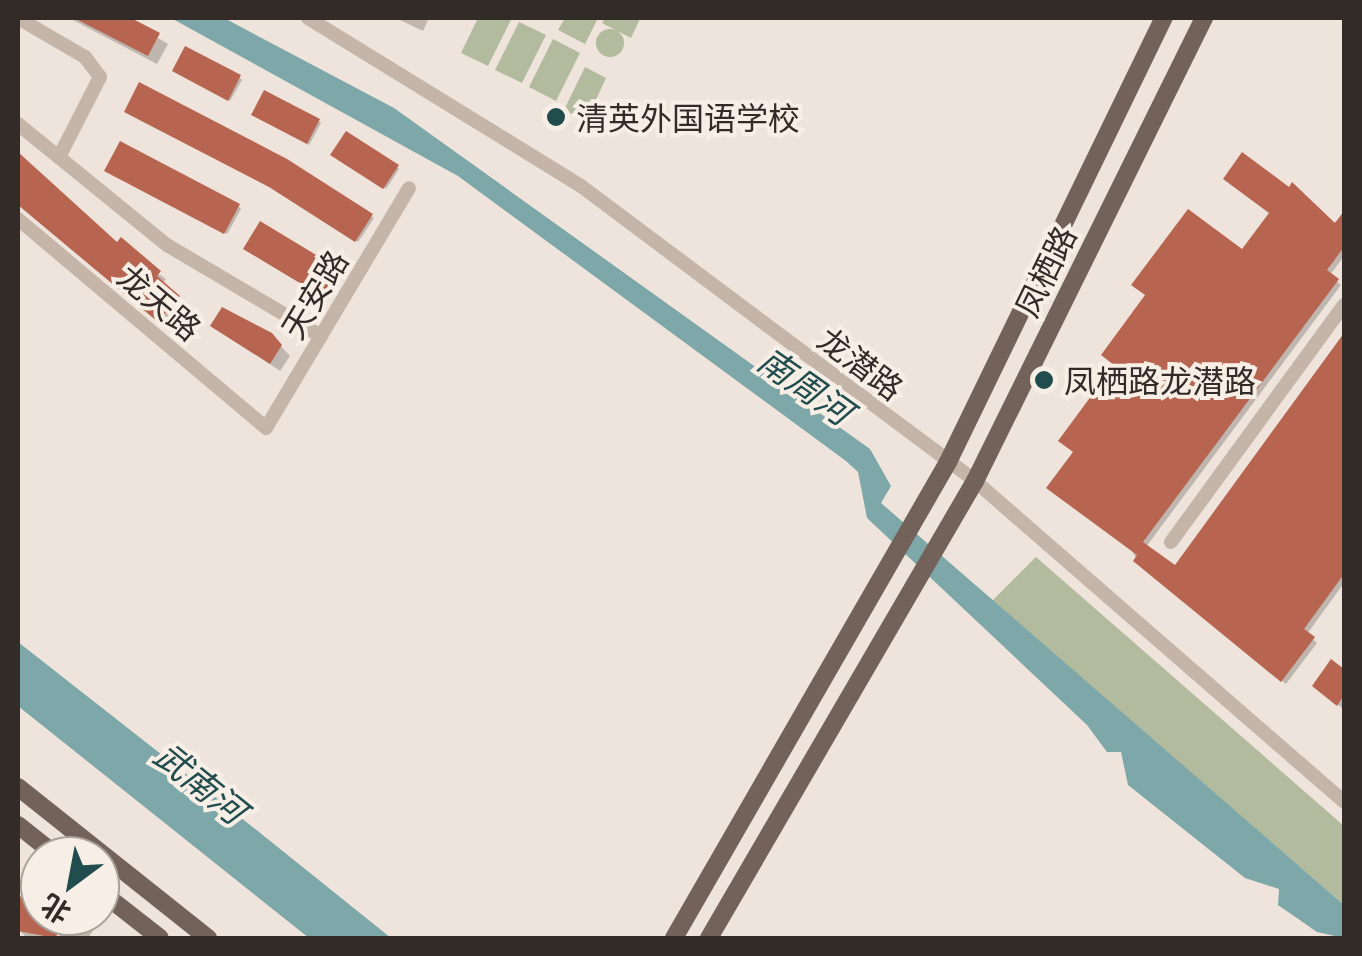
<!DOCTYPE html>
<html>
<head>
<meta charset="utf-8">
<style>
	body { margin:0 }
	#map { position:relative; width:1362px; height:956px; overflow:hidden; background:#eee4db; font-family:Barlow,"Noto Sans SC",sans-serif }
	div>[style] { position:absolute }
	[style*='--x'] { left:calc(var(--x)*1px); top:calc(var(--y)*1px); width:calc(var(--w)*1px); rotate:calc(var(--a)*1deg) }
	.green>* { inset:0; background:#b2bb9d }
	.round { border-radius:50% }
	.water>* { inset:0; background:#7da7a8 }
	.shadow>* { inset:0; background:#0003 }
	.building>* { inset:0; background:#b76550 }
	.minor>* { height:14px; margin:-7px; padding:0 7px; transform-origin:7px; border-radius:7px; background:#c5b4a8 }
	.major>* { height:18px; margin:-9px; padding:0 9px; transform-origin:9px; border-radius:9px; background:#73625a }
	.dots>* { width:28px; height:28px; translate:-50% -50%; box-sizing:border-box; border:5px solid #f7efe6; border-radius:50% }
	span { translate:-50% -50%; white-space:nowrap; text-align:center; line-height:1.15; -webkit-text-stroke:8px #f7efe6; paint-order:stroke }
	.poi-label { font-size:32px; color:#332b27 }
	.left { translate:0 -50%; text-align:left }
	.street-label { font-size:32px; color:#332b27 }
	.water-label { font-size:35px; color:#224d4f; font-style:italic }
	.frame { position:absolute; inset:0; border:20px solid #332b27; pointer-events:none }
	.north { position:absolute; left:20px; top:836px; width:100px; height:100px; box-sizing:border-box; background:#f7efe6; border:2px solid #a9a19a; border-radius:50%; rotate:212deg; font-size:28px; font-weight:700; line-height:40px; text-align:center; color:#332b27 }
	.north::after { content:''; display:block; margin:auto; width:35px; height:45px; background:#224d4f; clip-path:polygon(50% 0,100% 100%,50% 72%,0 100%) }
</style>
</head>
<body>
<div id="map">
	<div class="green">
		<div style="clip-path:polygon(478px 18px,512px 18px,488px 66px,461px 53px)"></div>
		<div style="clip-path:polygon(565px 18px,598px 18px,585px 44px,558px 30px)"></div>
		<div style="clip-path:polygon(605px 18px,636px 18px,640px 19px,631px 38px,602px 23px)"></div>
		<div style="clip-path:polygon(519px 22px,546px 35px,522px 83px,495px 70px)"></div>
		<div class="round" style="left:596px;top:29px;width:28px;height:28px"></div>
		<div style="clip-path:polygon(553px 39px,580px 53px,556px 101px,529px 87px)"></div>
		<div style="clip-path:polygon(585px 67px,606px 78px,586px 121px,564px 110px)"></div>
		<div style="clip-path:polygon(1036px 557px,1344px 826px,1344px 905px,992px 601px)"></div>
	</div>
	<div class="water">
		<div style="clip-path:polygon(171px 18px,224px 18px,394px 108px,870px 449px,891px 486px,881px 503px,1344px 905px,1344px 938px,1317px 932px,1278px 905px,1279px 889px,1245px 878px,1128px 785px,1121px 752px,1107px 752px,1087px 725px,867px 518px,858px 472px,846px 461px,458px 176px)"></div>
		<div style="clip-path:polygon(18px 642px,194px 780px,391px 938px,309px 938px,18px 706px)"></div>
	</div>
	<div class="shadow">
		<div style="clip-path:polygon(69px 18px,123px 18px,168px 44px,157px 64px)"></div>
		<div style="clip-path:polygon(396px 18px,429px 18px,423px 31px)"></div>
		<div style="clip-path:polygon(177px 73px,239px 77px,242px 80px,230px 101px)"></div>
		<div style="clip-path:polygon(257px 117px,319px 121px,321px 123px,309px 145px)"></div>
		<div style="clip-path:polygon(18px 156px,117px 246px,166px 279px,162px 284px,185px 304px,166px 327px,18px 203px)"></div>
		<div style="clip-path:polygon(336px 157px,397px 167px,399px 169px,386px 189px)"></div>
		<div style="clip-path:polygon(286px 162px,374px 218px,358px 242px,274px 189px)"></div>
		<div style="clip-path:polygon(109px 173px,238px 206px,241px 209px,227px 234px)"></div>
		<div style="clip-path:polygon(1341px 220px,1344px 256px,1330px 275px,1341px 285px,1146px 547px,1175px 568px,1344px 337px,1344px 583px,1307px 634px,1317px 643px,1286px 684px,1140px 565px,1076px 452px,1242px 252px)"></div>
		<div style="clip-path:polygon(248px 251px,339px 272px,341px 274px,326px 298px)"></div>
		<div style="clip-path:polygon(213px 325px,274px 339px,290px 356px,280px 371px)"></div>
		<div style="clip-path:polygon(1332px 663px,1344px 672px,1342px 708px,1319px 690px)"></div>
		<div style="clip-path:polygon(18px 897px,60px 927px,52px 938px,27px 938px,18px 929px)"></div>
		<div style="clip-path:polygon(63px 930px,71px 937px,70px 938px,58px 938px)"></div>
	</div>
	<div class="building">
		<div style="clip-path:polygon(74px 18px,131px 18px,160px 33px,148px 56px)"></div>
		<div style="clip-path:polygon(185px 46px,241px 75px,228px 101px,172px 71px)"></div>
		<div style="clip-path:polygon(139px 82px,287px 159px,373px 214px,355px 242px,269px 187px,124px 112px)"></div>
		<div style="clip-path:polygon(264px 90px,320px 119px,307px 144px,251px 115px)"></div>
		<div style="clip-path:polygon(346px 131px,399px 165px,383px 189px,330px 155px)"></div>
		<div style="clip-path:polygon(120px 141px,240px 204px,224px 234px,104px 171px)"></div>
		<div style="clip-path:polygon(18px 152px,117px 242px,121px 237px,161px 271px,157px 276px,180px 296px,158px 322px,18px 205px)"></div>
		<div style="clip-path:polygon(1242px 152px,1289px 187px,1292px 182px,1335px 223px,1344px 211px,1344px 247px,1327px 270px,1339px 279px,1143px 542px,1175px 565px,1344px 333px,1344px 574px,1304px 629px,1315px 637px,1281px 682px,1133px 561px,1137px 555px,1046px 488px,1073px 452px,1058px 441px,1114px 365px,1101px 355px,1145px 295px,1131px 285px,1188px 209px,1242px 249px,1269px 213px,1223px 179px)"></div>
		<div style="clip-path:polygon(260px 221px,341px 270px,323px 297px,243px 249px)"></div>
		<div style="clip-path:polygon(222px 307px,272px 333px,282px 345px,270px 364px,210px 326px)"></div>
		<div style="clip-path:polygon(1331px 659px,1344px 669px,1344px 695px,1337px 706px,1312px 686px)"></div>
		<div style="clip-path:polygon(18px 894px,40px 916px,63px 926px,55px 938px,18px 931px)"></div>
	</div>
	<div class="minor">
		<div style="--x:18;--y:18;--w:78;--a:30.2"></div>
		<div style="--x:85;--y:57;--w:25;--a:53"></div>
		<div style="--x:100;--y:77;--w:90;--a:117.1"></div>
		<div style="--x:308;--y:18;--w:321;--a:31.6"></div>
		<div style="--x:581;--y:186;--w:492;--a:36.8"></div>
		<div style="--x:975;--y:481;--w:489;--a:41"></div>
		<div style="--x:18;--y:124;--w:192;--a:39.1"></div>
		<div style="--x:167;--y:245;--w:179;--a:30.6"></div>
		<div style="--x:18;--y:219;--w:324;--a:40.1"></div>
		<div style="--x:266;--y:428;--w:279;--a:-59.2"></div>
		<div style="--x:1171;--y:542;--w:293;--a:-53.9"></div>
		<div style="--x:80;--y:938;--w:26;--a:-58"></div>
	</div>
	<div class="major">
		<div style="--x:18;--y:787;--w:243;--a:38.5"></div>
		<div style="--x:18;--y:825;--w:50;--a:38.5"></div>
		<div style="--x:100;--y:891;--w:76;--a:38.1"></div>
		<div style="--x:674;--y:938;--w:549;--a:-60.07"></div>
		<div style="--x:948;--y:462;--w:494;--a:-64.1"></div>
		<div style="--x:709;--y:938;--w:529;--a:-59.8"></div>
		<div style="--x:975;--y:481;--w:517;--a:-63.68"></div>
	</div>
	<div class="dots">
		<div style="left:556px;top:117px;background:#224d4f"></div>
		<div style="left:1044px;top:380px;background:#224d4f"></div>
	</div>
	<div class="poi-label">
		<span class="left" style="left:576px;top:117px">清英外国语学校</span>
		<span class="left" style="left:1064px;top:380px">凤栖路龙潜路</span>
	</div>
	<div class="street-label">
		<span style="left:1045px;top:271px;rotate:-64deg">凤栖路</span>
		<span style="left:314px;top:294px;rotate:-59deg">天安路</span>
		<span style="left:160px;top:302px;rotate:40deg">龙天路</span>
		<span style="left:861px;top:363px;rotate:37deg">龙潜路</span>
	</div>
	<div class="water-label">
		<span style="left:806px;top:385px;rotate:35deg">南周河</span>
		<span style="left:201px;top:782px;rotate:39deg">武南河</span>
	</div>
	<div class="frame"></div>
	<div class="north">北</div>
</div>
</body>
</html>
